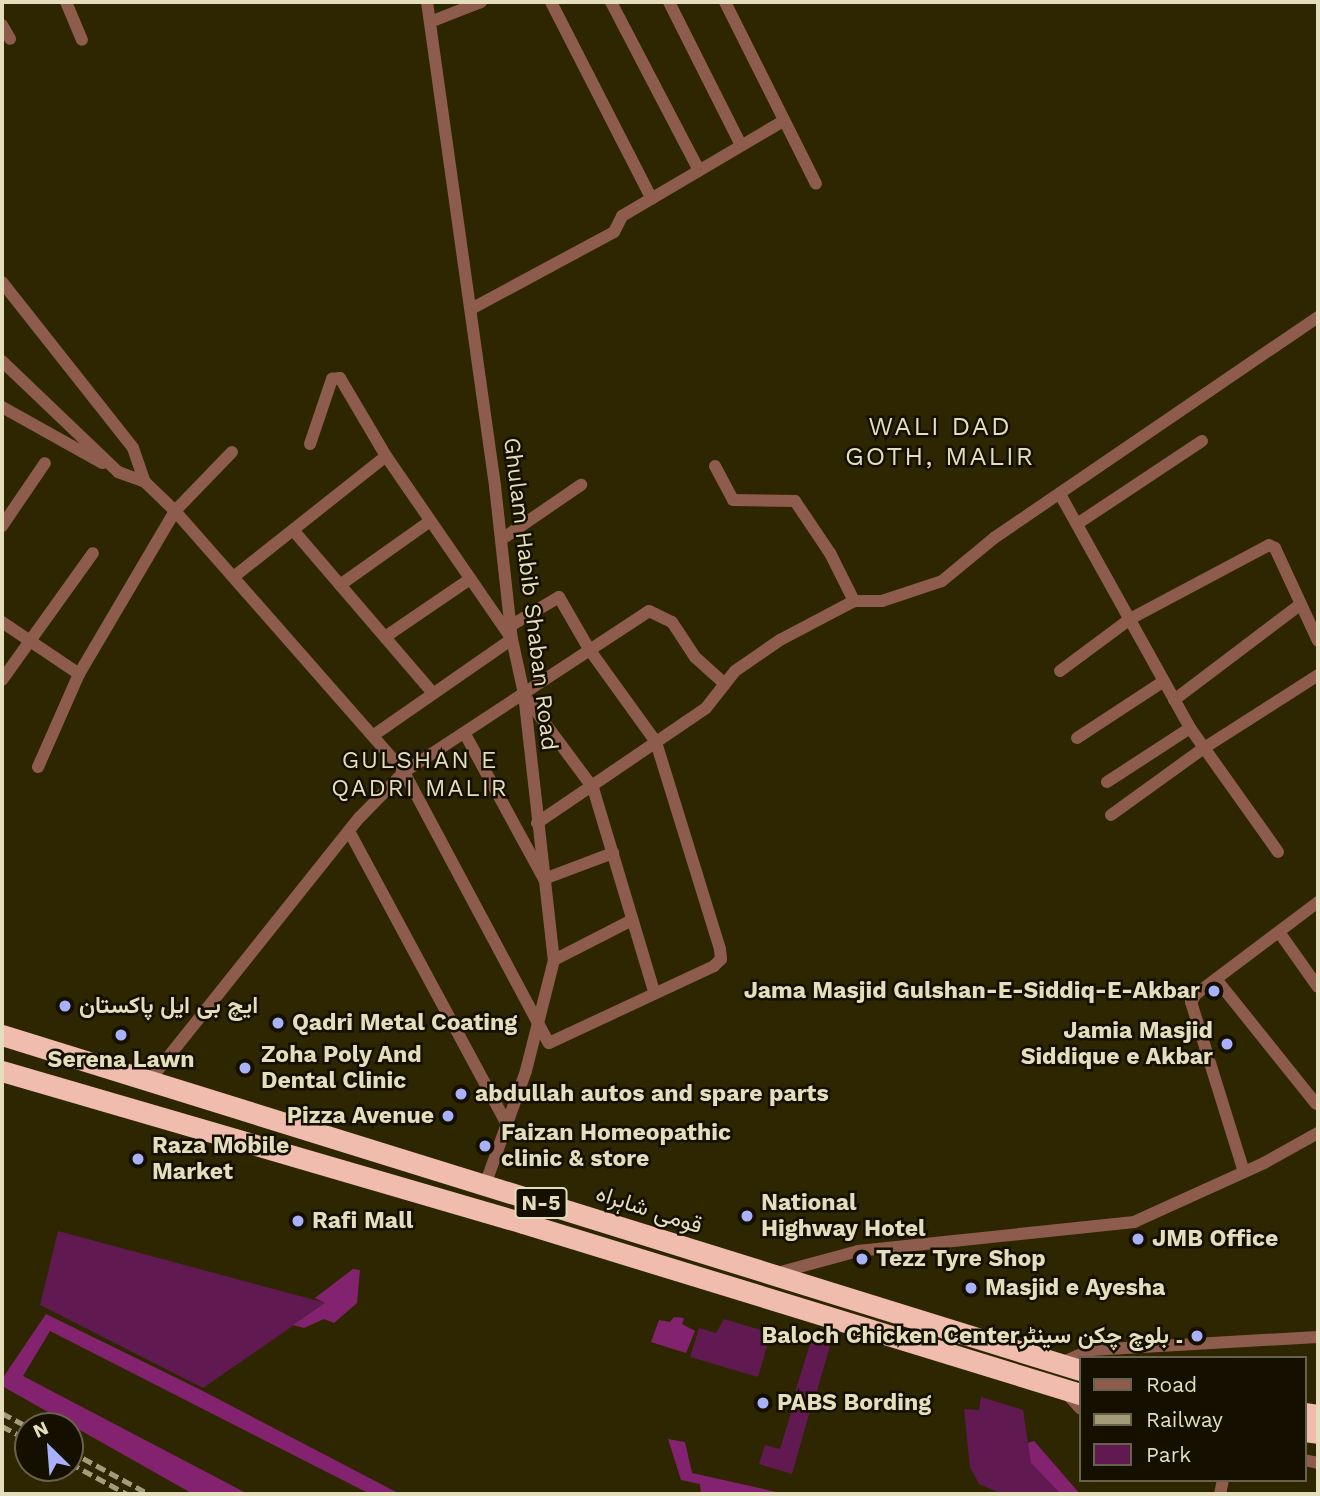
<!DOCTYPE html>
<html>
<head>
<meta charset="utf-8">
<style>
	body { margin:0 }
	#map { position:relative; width:1320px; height:1496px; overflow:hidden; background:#2e2601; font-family:"Work Sans",Vazirmatn,sans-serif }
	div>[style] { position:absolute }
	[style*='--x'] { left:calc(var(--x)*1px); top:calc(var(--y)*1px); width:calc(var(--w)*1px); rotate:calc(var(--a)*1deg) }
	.green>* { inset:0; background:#601951 }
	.forest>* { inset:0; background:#83236f }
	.street>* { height:12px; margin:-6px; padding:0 6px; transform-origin:6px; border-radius:6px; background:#8e5c4d }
	.highway>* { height:21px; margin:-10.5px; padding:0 10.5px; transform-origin:10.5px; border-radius:10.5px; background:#efbcad }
	.rail>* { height:4.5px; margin-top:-2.25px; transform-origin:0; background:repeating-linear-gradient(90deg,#a49c79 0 10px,transparent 0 15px) }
	.dots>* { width:19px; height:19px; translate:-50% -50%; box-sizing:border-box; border:4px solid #150f00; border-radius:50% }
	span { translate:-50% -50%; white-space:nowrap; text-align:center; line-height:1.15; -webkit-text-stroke:5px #150f00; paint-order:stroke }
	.shield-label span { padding:2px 5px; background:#150f00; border:2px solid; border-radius:5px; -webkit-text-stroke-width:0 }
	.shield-label { font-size:21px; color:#e5debc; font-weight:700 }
	.street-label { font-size:23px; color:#e5debc }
	.poi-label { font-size:23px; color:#e5debc; font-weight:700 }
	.right { translate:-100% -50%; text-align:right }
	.left { translate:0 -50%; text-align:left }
	.neighbourhood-label { font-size:24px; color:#e5debc; letter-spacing:2px }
	.quarter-label { font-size:26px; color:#e5debc; letter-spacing:2px }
	.frame { position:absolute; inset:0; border:4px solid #e5debc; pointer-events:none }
	.legend { position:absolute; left:1079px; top:1356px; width:228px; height:126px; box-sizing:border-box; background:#150f00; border:2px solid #68624b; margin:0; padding:9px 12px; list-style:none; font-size:21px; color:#e5debc }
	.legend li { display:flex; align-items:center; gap:14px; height:35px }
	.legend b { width:35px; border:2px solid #68624b }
	.north { position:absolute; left:14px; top:1412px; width:70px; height:70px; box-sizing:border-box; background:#150f00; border:2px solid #68624b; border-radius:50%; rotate:335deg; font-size:19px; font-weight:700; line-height:28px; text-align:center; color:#e5debc }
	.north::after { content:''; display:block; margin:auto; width:24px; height:32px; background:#a7b1fc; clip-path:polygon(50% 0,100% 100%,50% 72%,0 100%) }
</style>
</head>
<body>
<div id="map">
	<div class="green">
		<div style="clip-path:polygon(58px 1231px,326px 1303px,203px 1388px,40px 1305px)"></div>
		<div style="clip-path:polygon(724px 1319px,771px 1333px,758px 1377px,690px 1357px,699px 1328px,716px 1333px)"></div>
		<div style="clip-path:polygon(811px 1341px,830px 1346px,814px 1401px,794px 1395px)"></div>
		<div style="clip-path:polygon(981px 1397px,1023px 1410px,1028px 1443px,1034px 1441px,1080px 1494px,1002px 1494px,979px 1484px,970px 1467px,964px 1409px,979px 1410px)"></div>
		<div style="clip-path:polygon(793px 1406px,810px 1411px,792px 1474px,759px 1464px,765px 1445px,780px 1449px)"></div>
	</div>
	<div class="forest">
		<div style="clip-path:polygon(353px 1269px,360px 1270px,357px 1303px,334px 1323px,324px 1319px,304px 1328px,293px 1325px,325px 1303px,315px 1298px)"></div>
		<div style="clip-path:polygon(46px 1314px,201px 1390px,400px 1494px,370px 1494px,50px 1331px,23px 1376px,248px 1494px,193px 1494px,2px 1386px,2px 1379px)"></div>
		<div style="clip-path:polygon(674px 1317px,684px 1318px,682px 1324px,695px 1331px,686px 1353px,651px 1342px,659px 1320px,670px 1322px)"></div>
		<div style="clip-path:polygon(668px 1439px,685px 1442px,692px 1473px,786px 1494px,701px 1494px,700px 1484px,681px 1480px)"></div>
		<div style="clip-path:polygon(1034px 1441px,1080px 1494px,1061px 1494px,1031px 1463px,1028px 1443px)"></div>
	</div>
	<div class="street">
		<div style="--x:66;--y:2;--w:41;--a:67.2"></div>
		<div style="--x:427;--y:2;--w:489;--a:82"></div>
		<div style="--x:495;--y:486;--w:154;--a:83.7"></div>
		<div style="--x:512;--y:639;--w:56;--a:77.7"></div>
		<div style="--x:524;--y:694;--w:268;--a:83.6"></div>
		<div style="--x:554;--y:960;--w:114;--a:104.2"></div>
		<div style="--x:526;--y:1071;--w:121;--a:109.8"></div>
		<div style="--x:551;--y:2;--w:221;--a:62.9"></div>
		<div style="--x:611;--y:2;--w:190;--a:62.4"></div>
		<div style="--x:669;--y:2;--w:160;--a:63.3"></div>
		<div style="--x:725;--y:2;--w:203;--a:63.4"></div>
		<div style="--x:430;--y:22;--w:55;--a:-21.4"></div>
		<div style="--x:2;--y:25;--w:16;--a:60"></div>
		<div style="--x:2;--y:282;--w:211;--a:51.7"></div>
		<div style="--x:133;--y:448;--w:36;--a:71"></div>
		<div style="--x:471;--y:309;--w:162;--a:-28.3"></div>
		<div style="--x:614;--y:232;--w:18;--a:-63"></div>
		<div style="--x:622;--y:216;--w:187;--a:-30.5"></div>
		<div style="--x:2;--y:361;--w:161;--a:43.7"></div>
		<div style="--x:118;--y:472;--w:29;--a:20"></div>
		<div style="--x:145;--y:482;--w:42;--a:44"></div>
		<div style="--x:175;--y:511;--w:347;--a:48.7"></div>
		<div style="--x:404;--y:772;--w:307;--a:61.9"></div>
		<div style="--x:549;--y:1043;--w:182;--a:-25"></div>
		<div style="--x:714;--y:966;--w:10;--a:-45"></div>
		<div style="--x:721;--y:959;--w:10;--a:-96"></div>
		<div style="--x:720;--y:949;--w:217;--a:-107.2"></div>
		<div style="--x:656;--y:742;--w:115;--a:-125.8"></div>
		<div style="--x:589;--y:649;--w:60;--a:-120"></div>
		<div style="--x:559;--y:597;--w:57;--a:149.4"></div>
		<div style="--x:2;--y:407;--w:115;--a:29.2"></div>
		<div style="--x:310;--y:444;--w:69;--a:-71.3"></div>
		<div style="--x:332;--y:379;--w:8;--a:-7"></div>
		<div style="--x:340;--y:378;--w:91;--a:59.5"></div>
		<div style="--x:386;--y:456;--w:222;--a:55.5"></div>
		<div style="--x:512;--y:639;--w:168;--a:145.2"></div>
		<div style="--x:715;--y:466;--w:38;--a:62"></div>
		<div style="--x:733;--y:500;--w:62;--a:0.9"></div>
		<div style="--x:795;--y:501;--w:63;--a:56.1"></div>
		<div style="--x:830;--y:553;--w:54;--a:63.4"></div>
		<div style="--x:1061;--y:496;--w:265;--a:60.9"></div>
		<div style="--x:1190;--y:728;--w:152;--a:54.6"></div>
		<div style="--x:1077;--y:524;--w:150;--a:-33.6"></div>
		<div style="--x:2;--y:526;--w:76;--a:-55.7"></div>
		<div style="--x:293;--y:530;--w:212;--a:49.4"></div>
		<div style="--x:502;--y:539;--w:96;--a:-34.4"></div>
		<div style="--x:236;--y:575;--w:191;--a:-38.4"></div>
		<div style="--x:340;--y:585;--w:110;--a:-35.4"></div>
		<div style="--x:2;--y:622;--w:93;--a:34"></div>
		<div style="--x:385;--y:637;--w:103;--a:-34.3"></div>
		<div style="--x:1060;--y:671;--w:87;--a:-36.6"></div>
		<div style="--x:1130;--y:619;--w:157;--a:-28"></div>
		<div style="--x:1269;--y:545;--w:7;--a:27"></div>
		<div style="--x:1275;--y:548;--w:102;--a:65.2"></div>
		<div style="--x:2;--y:680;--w:156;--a:-54.4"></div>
		<div style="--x:524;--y:695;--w:116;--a:53.4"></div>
		<div style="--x:593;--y:788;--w:212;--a:73.3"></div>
		<div style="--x:1174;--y:700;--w:159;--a:-37.1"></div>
		<div style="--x:465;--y:734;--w:165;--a:61.4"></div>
		<div style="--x:544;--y:879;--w:74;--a:-20.6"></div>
		<div style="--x:1077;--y:738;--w:104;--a:-33.2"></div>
		<div style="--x:38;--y:767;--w:102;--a:-66.2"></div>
		<div style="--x:79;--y:674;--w:189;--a:-59.5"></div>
		<div style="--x:175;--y:511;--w:82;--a:-46"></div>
		<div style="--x:1107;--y:782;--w:99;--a:-33"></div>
		<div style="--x:1111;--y:815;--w:115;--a:-35.8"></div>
		<div style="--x:1204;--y:748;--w:135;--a:-32.6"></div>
		<div style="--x:537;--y:823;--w:204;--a:-34.2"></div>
		<div style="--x:706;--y:708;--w:47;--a:-51.9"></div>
		<div style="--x:735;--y:671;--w:55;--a:-34.6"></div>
		<div style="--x:780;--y:640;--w:84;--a:-27.8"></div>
		<div style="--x:854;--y:601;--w:28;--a:0"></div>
		<div style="--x:882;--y:601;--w:63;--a:-18.4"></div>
		<div style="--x:942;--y:581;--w:67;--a:-39.6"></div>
		<div style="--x:994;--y:538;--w:392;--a:-34.3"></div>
		<div style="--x:349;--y:831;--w:335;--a:61.7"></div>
		<div style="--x:1279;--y:932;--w:67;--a:54.7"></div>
		<div style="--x:554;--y:960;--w:88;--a:-27.1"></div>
		<div style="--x:1216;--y:979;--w:160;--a:51.3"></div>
		<div style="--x:149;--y:1081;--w:338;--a:-51.4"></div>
		<div style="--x:360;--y:817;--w:63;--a:-45.6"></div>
		<div style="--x:404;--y:772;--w:293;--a:-33.3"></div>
		<div style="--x:649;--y:611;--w:25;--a:26"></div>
		<div style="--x:672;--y:622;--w:42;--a:56.7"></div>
		<div style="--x:695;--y:657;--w:38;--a:42"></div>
		<div style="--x:1244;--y:1172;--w:178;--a:-107.3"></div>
		<div style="--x:1191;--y:1002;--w:9;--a:-58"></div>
		<div style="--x:1196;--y:994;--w:153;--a:-37"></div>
		<div style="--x:777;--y:1273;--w:84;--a:-15.2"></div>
		<div style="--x:858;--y:1251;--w:278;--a:-6"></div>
		<div style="--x:1134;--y:1222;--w:143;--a:-24.4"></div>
		<div style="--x:1264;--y:1163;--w:62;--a:-29.1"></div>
		<div style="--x:1059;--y:1364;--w:35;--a:-24"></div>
		<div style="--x:1091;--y:1350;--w:227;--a:-3.3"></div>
		<div style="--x:1066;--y:1393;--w:21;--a:47"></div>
		<div style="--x:1304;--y:1460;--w:14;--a:12"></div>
		<div style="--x:1220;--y:1494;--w:14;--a:-78"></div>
	</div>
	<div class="highway">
		<div style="--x:2;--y:1035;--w:1129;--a:17.26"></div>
		<div style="--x:2;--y:1071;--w:543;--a:16.26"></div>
		<div style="--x:523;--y:1223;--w:583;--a:17.07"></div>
		<div style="--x:1304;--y:1413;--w:14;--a:8"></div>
		<div style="--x:1304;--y:1431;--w:14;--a:8"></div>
	</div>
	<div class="rail">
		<div style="--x:2;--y:1413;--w:30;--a:28"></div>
		<div style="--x:2;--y:1426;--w:30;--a:28"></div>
		<div style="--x:70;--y:1451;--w:90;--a:28.6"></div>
		<div style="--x:70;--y:1463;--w:65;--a:28.5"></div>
	</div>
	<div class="dots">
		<div style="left:1214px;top:991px;background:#a7b1fc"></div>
		<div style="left:65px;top:1006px;background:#a7b1fc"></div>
		<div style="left:278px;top:1023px;background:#a7b1fc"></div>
		<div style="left:121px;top:1035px;background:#a7b1fc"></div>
		<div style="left:1227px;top:1044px;background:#a7b1fc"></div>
		<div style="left:245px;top:1068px;background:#a7b1fc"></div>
		<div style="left:461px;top:1094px;background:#a7b1fc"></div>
		<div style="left:448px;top:1116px;background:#a7b1fc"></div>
		<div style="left:485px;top:1146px;background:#a7b1fc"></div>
		<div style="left:138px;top:1159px;background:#a7b1fc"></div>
		<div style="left:747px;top:1216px;background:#a7b1fc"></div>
		<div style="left:298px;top:1221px;background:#a7b1fc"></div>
		<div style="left:1138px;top:1239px;background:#a7b1fc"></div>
		<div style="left:862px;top:1259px;background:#a7b1fc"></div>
		<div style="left:971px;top:1288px;background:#a7b1fc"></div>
		<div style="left:1197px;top:1336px;background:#a7b1fc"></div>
		<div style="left:763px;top:1403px;background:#a7b1fc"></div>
	</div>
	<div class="shield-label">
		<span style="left:541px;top:1203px">N-5</span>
	</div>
	<div class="street-label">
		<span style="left:530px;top:594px;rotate:83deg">Ghulam Habib Shaban Road</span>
		<span style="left:649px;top:1210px;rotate:18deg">قومی شاہراہ</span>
	</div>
	<div class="poi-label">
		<span class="right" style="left:1200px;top:991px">Jama Masjid Gulshan-E-Siddiq-E-Akbar</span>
		<span class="left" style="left:79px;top:1006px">ایچ بی ایل پاکستان</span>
		<span class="left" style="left:292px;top:1023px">Qadri Metal Coating</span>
		<span class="right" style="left:1213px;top:1044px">Jamia Masjid<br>Siddique e Akbar</span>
		<span class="left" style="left:261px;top:1068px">Zoha Poly And<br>Dental Clinic</span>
		<span style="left:121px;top:1060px">Serena Lawn</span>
		<span class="left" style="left:475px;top:1094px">abdullah autos and spare parts</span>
		<span class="right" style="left:434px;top:1116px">Pizza Avenue</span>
		<span class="left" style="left:501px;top:1146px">Faizan Homeopathic<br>clinic &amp; store</span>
		<span class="left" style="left:152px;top:1159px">Raza Mobile<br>Market</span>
		<span class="left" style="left:761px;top:1216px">National<br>Highway Hotel</span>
		<span class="left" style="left:312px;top:1221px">Rafi Mall</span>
		<span class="left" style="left:1152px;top:1239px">JMB Office</span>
		<span class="left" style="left:876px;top:1259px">Tezz Tyre Shop</span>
		<span class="left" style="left:985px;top:1288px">Masjid e Ayesha</span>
		<span class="right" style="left:1183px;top:1336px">Baloch Chicken Center۔ بلوچ چکن سینٹر</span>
		<span class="left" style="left:777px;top:1403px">PABS Bording</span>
	</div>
	<div class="neighbourhood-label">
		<span style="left:420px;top:775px">GULSHAN E<br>QADRI MALIR</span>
	</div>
	<div class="quarter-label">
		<span style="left:940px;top:442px">WALI DAD<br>GOTH, MALIR</span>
	</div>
	<div class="frame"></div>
	<ul class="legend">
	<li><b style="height:9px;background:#8e5c4d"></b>Road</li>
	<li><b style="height:9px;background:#a49c79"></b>Railway</li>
	<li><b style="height:19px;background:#601951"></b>Park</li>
	</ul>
	<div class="north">N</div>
</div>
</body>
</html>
